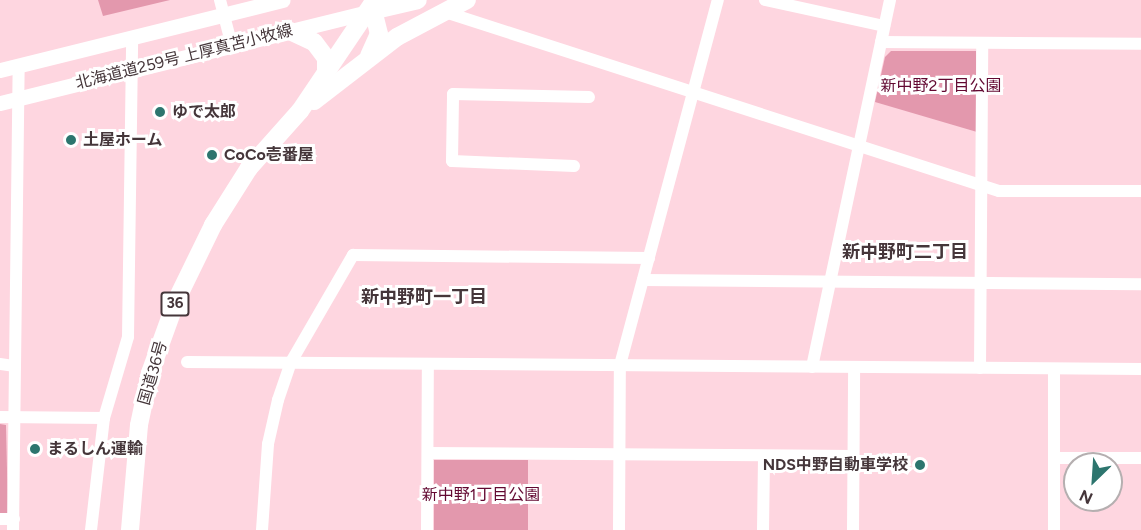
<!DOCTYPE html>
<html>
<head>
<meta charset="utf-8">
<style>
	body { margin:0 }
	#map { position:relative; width:1141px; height:530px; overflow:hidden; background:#fed6e0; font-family:Figtree,"Noto Sans JP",sans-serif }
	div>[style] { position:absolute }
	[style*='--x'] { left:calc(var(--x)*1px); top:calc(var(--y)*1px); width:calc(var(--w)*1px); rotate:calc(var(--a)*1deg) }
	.green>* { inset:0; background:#e398ad }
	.minor>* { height:12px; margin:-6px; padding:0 6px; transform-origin:6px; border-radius:6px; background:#fff }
	.major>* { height:15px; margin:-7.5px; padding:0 7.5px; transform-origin:7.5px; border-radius:7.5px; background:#fff }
	.highway>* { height:18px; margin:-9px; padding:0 9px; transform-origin:9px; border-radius:9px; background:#fff }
	.dots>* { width:16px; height:16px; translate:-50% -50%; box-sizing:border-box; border:3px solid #fff; border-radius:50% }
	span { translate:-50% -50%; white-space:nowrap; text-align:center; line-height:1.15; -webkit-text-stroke:6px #fff; paint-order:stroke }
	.shield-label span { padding:2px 4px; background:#fff; border:2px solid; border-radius:4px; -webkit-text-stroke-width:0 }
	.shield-label { font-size:15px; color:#45363a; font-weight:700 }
	.street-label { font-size:16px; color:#45363a }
	.park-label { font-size:16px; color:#620831 }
	.poi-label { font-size:16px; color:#45363a; font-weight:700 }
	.left { translate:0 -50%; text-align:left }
	.right { translate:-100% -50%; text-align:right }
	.neighbourhood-label { font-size:18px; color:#45363a; font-weight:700 }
	.north { position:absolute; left:1063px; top:452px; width:60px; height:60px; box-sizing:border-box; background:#fff; border:2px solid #b5afb0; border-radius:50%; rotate:205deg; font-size:16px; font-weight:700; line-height:24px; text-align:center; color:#45363a }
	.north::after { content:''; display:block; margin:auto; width:21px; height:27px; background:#2d756e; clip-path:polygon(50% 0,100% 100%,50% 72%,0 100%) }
</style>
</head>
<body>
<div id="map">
	<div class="green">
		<div style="clip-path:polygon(98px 0,170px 0,103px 16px)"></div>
		<div style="clip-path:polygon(891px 51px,976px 51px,977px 132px,875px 102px,885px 57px)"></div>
		<div style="clip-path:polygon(0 424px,6px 425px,8px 513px,0 513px)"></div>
		<div style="clip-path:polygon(434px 460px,528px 460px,528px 530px,434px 530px)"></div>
	</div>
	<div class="minor">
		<div style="--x:220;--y:0;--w:48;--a:75.4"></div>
		<div style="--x:765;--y:0;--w:122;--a:12.3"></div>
		<div style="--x:445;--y:12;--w:582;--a:17.91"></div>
		<div style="--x:999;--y:191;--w:142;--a:0"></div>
		<div style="--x:881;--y:42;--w:260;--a:0.4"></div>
		<div style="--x:574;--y:166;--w:122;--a:-177.7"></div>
		<div style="--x:452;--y:161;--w:67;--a:-89.1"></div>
		<div style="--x:453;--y:94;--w:136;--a:1.3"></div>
		<div style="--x:643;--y:280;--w:498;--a:0.5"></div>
		<div style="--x:187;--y:362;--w:954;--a:0.42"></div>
		<div style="--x:0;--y:364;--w:15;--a:8"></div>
		<div style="--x:812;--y:367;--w:375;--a:-78"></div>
		<div style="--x:980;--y:368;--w:325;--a:-89.6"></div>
		<div style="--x:0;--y:417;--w:104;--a:0.6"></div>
		<div style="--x:428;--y:453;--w:425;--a:0.4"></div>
		<div style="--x:1054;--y:458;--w:87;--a:0"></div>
		<div style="--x:0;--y:519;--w:14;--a:0"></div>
		<div style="--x:13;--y:530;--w:464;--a:-89.3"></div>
		<div style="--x:91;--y:530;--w:113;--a:-83.4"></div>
		<div style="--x:104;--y:418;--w:84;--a:-73.5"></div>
		<div style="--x:128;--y:337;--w:300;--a:-89.2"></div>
		<div style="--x:262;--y:530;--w:86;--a:-86"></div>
		<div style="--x:268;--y:444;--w:45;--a:-77.2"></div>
		<div style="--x:278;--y:400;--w:40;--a:-71.1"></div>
		<div style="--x:291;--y:362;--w:124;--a:-59.9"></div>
		<div style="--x:353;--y:255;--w:296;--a:0.6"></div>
		<div style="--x:427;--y:530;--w:166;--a:-89.7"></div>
		<div style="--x:619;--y:530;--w:165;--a:-89.7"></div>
		<div style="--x:620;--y:365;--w:378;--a:-75"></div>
		<div style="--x:763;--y:530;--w:74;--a:-89.2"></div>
		<div style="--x:853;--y:530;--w:163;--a:-89.6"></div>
		<div style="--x:1054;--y:530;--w:161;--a:-90"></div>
	</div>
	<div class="major">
		<div style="--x:0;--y:70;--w:291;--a:-13.9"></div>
		<div style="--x:0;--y:103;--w:378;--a:-13.9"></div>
	</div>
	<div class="highway">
		<div style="--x:367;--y:12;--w:52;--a:-13.2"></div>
		<div style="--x:290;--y:31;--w:26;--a:25"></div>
		<div style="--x:314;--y:42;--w:20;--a:53"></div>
		<div style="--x:326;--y:58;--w:15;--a:90"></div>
		<div style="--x:369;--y:56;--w:24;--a:-66"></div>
		<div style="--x:379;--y:34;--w:30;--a:-104"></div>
		<div style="--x:314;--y:101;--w:105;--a:-37.6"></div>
		<div style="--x:397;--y:37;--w:79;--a:-27.9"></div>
		<div style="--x:130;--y:530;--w:105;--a:-85.1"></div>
		<div style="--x:139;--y:425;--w:53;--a:-78.1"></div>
		<div style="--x:150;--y:373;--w:77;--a:-70.1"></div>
		<div style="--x:176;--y:301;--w:85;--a:-64"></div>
		<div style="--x:213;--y:225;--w:67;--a:-57.7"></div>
		<div style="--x:249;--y:168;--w:76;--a:-48.2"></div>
		<div style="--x:300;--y:111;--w:134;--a:-56"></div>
	</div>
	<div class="dots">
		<div style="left:160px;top:112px;background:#2d756e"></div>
		<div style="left:71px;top:140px;background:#2d756e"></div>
		<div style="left:212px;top:155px;background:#2d756e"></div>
		<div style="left:35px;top:449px;background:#2d756e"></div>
		<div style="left:920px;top:465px;background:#2d756e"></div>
	</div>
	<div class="shield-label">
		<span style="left:175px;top:304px">36</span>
	</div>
	<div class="street-label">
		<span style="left:184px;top:57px;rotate:-14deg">北海道道259号 上厚真苫小牧線</span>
		<span style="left:153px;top:373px;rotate:-74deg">国道36号</span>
	</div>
	<div class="park-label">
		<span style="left:941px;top:86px">新中野2丁目公園</span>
		<span style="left:481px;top:495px">新中野1丁目公園</span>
	</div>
	<div class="poi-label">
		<span class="left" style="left:172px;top:112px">ゆで太郎</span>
		<span class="left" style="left:83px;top:140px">土屋ホーム</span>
		<span class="left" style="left:224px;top:155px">CoCo壱番屋</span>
		<span class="left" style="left:47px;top:449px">まるしん運輸</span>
		<span class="right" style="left:908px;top:465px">NDS中野自動車学校</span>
	</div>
	<div class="neighbourhood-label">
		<span style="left:905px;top:252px">新中野町二丁目</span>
		<span style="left:424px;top:297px">新中野町一丁目</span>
	</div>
	<div class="north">N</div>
</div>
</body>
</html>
